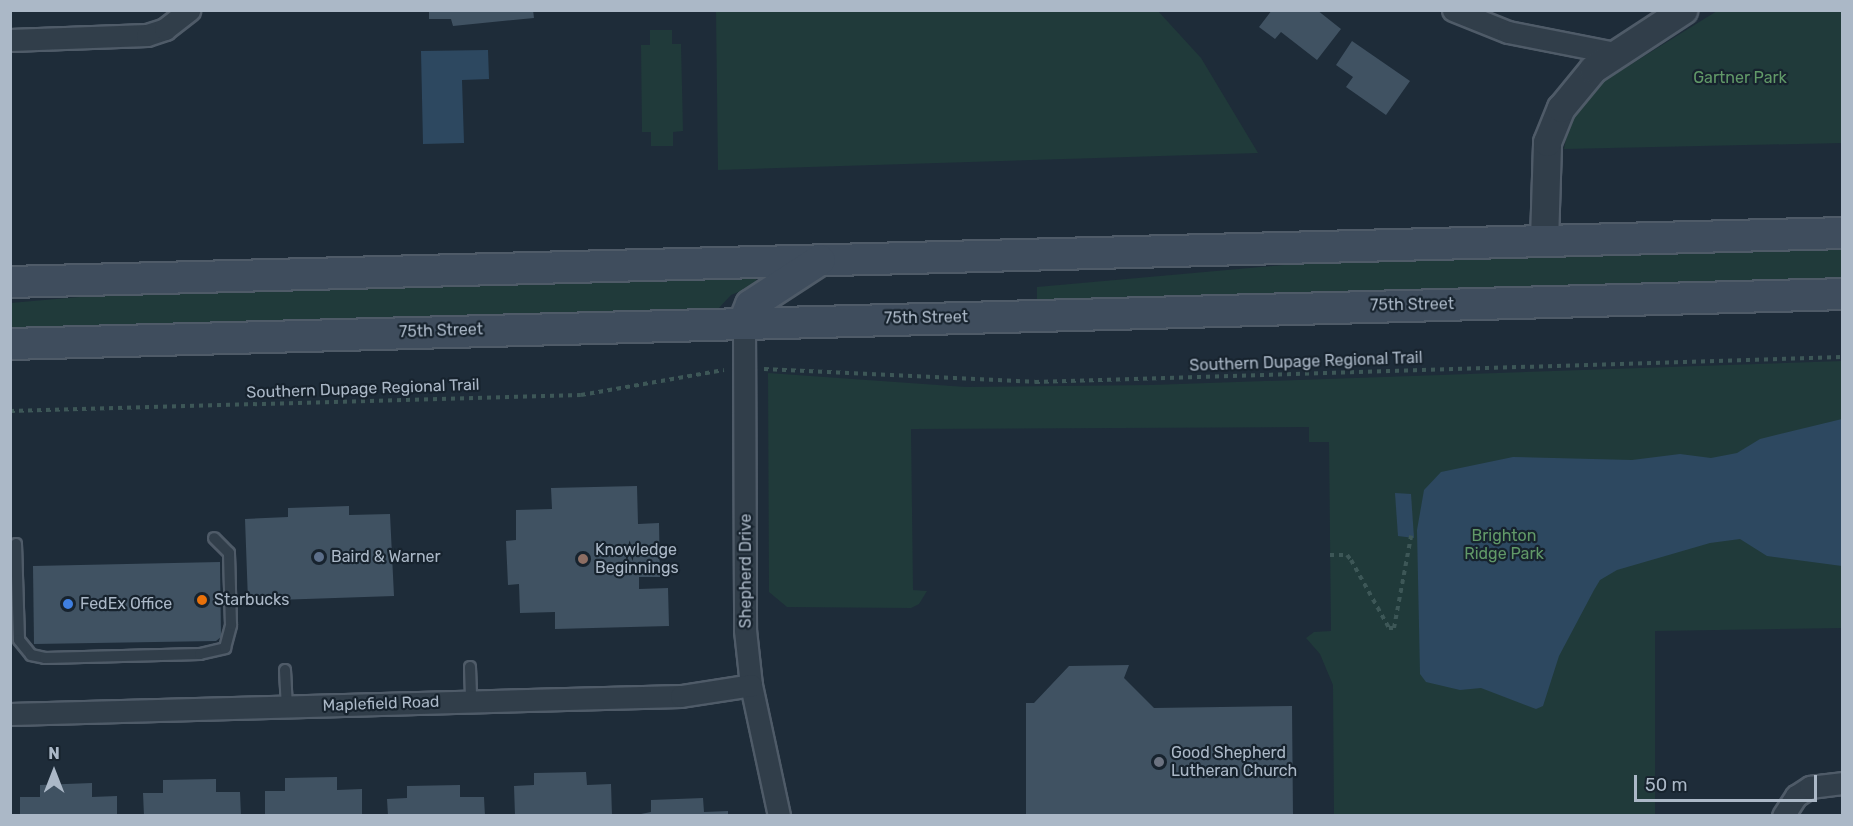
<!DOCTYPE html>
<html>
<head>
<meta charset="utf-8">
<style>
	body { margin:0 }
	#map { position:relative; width:1853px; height:826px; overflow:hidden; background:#1e2c39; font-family:Rubik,sans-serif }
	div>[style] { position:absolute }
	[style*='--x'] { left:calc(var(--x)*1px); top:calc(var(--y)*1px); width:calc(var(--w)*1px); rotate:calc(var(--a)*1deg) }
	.green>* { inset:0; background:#203a3a }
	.water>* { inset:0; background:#2d4860 }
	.building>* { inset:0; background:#405262 }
	.path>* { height:4px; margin-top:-2px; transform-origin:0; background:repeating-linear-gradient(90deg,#3d5757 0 4.5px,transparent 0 9px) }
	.roads { filter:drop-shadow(2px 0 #4f5b68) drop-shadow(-2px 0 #4f5b68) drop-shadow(0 2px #4f5b68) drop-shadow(0 -2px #4f5b68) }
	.service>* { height:10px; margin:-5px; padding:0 5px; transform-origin:5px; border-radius:5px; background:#313e4a }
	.minor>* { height:21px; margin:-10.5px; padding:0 10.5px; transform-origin:10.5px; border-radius:10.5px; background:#313e4a }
	.tertiary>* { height:27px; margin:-13.5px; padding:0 13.5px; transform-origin:13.5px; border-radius:13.5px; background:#313e4a }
	.secondary>* { height:30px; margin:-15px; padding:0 15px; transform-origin:15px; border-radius:15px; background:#3f4d5d }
	.dots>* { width:16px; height:16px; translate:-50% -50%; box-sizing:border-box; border:3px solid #17232e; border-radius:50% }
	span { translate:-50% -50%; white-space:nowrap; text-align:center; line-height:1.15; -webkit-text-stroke:4.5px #17232e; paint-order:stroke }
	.park-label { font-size:16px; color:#619968 }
	.street-label { font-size:16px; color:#abb8c7 }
	.poi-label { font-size:16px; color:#abb8c7 }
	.left { translate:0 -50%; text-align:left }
	.frame { position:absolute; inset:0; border:12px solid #abb8c7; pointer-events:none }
	.north { position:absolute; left:24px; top:742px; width:60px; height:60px; -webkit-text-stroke:4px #17232e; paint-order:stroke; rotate:0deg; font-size:16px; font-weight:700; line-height:24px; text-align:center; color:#abb8c7 }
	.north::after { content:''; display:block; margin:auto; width:21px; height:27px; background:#abb8c7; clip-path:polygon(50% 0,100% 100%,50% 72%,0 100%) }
	.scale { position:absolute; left:1634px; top:775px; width:183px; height:27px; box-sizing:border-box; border:3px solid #abb8c7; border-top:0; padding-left:8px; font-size:18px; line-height:21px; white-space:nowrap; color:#abb8c7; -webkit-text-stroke:4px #17232e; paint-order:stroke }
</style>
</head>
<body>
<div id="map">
	<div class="green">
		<div style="clip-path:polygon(716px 11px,1158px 11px,1201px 58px,1258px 153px,718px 170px)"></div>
		<div style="clip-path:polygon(1717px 11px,1842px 11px,1842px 143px,1564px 149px,1569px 122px,1596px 86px)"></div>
		<div style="clip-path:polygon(650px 30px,672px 30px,672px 44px,681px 44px,683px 131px,673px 132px,673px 146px,651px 146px,651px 132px,642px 132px,641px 45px,650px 45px)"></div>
		<div style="clip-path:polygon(1842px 246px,1842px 278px,1037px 300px,1037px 287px,1339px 260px)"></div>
		<div style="clip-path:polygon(756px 275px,756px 285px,731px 295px,718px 309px,11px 329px,10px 303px,114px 294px)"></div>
		<div style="clip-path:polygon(1842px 361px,1842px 628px,1655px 631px,1655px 815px,1334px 815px,1333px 685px,1320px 654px,1306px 638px,1314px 632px,1331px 631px,1329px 442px,1309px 442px,1309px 427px,911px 429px,913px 590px,927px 591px,919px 604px,911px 608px,787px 607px,769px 592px,768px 373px,966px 387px,1152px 385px)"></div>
	</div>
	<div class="water">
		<div style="clip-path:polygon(488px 50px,489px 79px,462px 80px,464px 143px,423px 144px,421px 51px)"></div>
		<div style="clip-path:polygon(1842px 419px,1842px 566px,1767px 556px,1740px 539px,1710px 543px,1617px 570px,1600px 580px,1594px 590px,1559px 656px,1543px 706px,1536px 709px,1481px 688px,1460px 690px,1426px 682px,1420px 674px,1417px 530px,1424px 490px,1441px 472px,1513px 457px,1632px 460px,1680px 454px,1711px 458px,1737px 453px,1760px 439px)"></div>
		<div style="clip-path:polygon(1395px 493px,1411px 494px,1414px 538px,1398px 536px)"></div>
	</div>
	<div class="building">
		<div style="clip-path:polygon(429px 10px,533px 10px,534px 18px,453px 26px,451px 19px,429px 19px)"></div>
		<div style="clip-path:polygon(1272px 10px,1317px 10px,1341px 29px,1317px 60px,1281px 32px,1275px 39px,1259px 27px)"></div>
		<div style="clip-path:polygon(1352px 41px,1410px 81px,1386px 115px,1346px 87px,1353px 77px,1336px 65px)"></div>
		<div style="clip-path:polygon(637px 486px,638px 524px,659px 523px,660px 577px,639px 577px,639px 589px,668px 588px,669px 626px,555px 629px,555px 612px,520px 613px,519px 584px,508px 585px,506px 541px,516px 540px,516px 510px,552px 509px,551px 488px)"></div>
		<div style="clip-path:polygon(349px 506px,349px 515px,390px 514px,394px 596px,248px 601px,245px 519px,288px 517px,288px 508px)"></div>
		<div style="clip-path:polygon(220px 562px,221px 637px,216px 641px,34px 644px,33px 566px)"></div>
		<div style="clip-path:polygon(1129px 665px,1124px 678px,1154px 708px,1292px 706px,1293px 816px,1026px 816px,1026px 703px,1034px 703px,1069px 666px)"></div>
		<div style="clip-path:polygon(586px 772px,587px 785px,611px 784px,612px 816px,515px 816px,514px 786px,534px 785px,534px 773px)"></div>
		<div style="clip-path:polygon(337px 777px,337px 790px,362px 789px,362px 816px,265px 816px,265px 791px,285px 791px,285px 778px)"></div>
		<div style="clip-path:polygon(216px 779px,216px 792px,240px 792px,241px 816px,144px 816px,143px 793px,163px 793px,163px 780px)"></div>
		<div style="clip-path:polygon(92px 783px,92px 797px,117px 796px,117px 816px,20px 816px,20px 797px,40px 797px,40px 785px)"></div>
		<div style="clip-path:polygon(460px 785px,460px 797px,484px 797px,485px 816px,388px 816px,387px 799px,407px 798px,407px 786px)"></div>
		<div style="clip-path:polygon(703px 798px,704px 812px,728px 811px,728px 816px,631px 816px,651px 812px,651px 800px)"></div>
	</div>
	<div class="path">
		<div style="--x:764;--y:369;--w:271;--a:2.7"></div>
		<div style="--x:1035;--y:382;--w:807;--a:-1.77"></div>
		<div style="--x:10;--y:411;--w:571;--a:-1.61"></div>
		<div style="--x:581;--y:395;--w:145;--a:-9.9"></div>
		<div style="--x:1330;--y:555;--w:17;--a:0"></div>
		<div style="--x:1347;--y:555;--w:6;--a:51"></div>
		<div style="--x:1351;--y:560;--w:78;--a:60.8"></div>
		<div style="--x:1389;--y:628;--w:5;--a:0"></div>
		<div style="--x:1394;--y:628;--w:94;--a:-79.5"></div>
	</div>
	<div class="roads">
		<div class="service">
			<div style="--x:16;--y:544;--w:96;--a:88.2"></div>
			<div style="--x:19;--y:640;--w:19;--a:51"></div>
			<div style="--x:31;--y:655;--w:14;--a:12"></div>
			<div style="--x:45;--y:658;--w:155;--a:-1.5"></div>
			<div style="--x:200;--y:654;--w:26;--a:-13"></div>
			<div style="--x:225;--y:648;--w:24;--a:-75"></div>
			<div style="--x:231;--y:625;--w:72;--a:-91.6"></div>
			<div style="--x:229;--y:553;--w:21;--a:-135"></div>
			<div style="--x:470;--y:667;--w:35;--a:88"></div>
			<div style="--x:285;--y:670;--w:37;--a:87"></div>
		</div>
		<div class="minor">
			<div style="--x:1453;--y:10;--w:59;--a:21.8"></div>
			<div style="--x:1508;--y:32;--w:109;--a:11.1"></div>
			<div style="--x:10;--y:40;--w:137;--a:-2.1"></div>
			<div style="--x:147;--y:35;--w:19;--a:-18"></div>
			<div style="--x:165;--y:29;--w:31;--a:-38"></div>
			<div style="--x:744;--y:322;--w:308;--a:89.8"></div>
			<div style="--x:745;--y:630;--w:55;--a:83.8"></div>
			<div style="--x:751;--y:685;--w:134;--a:77.9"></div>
			<div style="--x:10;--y:714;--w:671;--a:-1.54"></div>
			<div style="--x:681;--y:696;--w:71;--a:-8.9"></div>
			<div style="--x:1783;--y:816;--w:24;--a:-57"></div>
			<div style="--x:1796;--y:796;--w:17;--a:-33"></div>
			<div style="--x:1810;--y:787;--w:32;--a:-7"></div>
		</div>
		<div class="tertiary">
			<div style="--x:1544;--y:240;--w:98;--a:-88.2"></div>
			<div style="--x:1547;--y:142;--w:37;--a:-68"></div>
			<div style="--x:1561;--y:108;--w:50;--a:-50.6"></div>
			<div style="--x:1593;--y:69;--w:108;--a:-33.2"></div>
		</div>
		<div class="secondary">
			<div style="--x:10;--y:282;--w:1833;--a:-1.53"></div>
			<div style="--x:744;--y:322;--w:18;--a:-68"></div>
			<div style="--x:751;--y:305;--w:82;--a:-33.1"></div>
			<div style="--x:10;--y:344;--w:1833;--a:-1.56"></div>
		</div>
	</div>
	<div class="dots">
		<div style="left:319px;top:557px;background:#5c6f8a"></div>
		<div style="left:583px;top:559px;background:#8d6e63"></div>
		<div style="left:202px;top:600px;background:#e8710a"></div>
		<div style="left:68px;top:604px;background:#3f7fe0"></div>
		<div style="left:1159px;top:762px;background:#6b7280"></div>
	</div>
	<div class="park-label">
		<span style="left:1740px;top:78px">Gartner Park</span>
		<span style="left:1504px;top:545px">Brighton<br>Ridge Park</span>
	</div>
	<div class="street-label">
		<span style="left:1412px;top:305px;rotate:-1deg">75th Street</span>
		<span style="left:926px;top:318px;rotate:-1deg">75th Street</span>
		<span style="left:441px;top:331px;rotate:-2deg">75th Street</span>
		<span style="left:1306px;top:362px;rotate:-2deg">Southern Dupage Regional Trail</span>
		<span style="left:363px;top:389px;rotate:-2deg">Southern Dupage Regional Trail</span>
		<span style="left:746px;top:571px;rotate:-90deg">Shepherd Drive</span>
		<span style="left:381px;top:704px;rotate:-2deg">Maplefield Road</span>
	</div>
	<div class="poi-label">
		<span class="left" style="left:595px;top:559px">Knowledge<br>Beginnings</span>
		<span class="left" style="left:331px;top:557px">Baird &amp; Warner</span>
		<span class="left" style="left:214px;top:600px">Starbucks</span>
		<span class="left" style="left:80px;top:604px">FedEx Office</span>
		<span class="left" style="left:1171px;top:762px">Good Shepherd<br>Lutheran Church</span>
	</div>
	<div class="frame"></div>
	<div class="north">N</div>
	<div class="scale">50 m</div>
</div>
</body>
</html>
